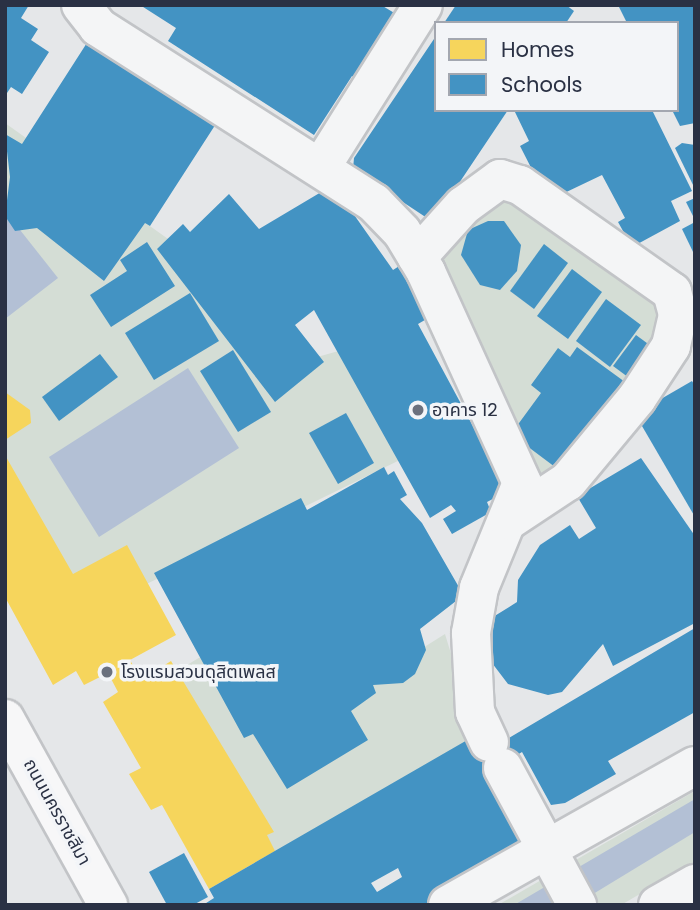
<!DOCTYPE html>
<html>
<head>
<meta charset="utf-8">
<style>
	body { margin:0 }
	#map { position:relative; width:700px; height:910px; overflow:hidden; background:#e5e7e9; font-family:Poppins,"Noto Sans Thai",sans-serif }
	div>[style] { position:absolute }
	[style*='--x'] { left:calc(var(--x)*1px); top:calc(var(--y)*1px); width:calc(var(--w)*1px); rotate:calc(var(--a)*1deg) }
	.green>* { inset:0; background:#d4ddd5 }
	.water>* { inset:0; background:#b3c0d5 }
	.homes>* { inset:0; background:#f6d55c }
	.schools>* { inset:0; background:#4393c3 }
	.roads { filter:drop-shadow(2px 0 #c2c4c7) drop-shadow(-2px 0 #c2c4c7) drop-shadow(0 2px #c2c4c7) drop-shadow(0 -2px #c2c4c7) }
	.minor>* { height:38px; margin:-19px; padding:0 19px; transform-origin:19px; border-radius:19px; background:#f4f5f6 }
	.major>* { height:38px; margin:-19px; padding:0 19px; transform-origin:19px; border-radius:19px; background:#f7f7f8 }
	.dots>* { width:19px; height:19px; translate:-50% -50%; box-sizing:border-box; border:4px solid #f3f5f8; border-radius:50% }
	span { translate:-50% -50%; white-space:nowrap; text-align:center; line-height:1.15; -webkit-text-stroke:7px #f3f5f8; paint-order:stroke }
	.poi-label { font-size:18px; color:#2a3144 }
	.left { translate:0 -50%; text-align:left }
	.street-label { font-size:18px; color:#2a3144 }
	.frame { position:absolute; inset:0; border:7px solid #2a3144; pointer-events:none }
	.legend { position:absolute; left:434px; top:21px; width:245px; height:91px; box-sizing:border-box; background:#f3f5f8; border:2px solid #a3a7b0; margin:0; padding:9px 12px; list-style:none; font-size:21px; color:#2a3144 }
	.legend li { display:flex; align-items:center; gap:14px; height:35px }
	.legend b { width:35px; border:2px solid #a3a7b0 }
</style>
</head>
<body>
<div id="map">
	<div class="green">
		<div style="clip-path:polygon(5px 123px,178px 246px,261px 373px,349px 348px,406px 457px,79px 617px,5px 486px)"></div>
		<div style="clip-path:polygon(505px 198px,663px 301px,667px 325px,579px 462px,535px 481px,437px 264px,484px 202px)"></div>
		<div style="clip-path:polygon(445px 634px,482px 756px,272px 866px,162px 680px,212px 650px,268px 745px)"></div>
		<div style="clip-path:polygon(695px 791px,695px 862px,621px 905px,498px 905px)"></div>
	</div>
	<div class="water">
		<div style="clip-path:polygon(9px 216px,58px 278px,5px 319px,5px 219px)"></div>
		<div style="clip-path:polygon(188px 368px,239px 448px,99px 537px,49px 457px)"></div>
		<div style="clip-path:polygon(695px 799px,695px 832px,575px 905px,514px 905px)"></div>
	</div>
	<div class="homes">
		<div style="clip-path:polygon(5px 392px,30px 410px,31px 423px,5px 440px)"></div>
		<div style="clip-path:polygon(5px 455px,73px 574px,127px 545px,176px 635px,130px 660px,141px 680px,171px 661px,274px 832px,267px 835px,275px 851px,209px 889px,162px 805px,151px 810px,129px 774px,141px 768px,103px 702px,118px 692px,108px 673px,84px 685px,76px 671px,53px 685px,5px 597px)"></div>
	</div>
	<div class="schools">
		<div style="clip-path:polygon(5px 5px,29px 5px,21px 18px,38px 29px,31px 40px,49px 52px,22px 94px,11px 87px,5px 96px)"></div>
		<div style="clip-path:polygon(140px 5px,381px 5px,396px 14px,365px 85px,352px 76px,314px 135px,168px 41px,176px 28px)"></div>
		<div style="clip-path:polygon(456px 5px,566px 5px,574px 11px,566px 23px,444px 23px)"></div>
		<div style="clip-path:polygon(618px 5px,695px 5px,695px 123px,680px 126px,672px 110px,677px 110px,677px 23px,627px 23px)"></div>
		<div style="clip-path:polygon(92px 35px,221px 116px,150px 226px,145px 223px,104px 281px,37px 228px,15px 231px,5px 216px,10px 177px,5px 134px,22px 144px)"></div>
		<div style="clip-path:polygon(436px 36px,436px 110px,508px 110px,433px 222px,353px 169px,354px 158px)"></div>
		<div style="clip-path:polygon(514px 110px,652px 110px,692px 191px,671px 201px,680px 221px,632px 247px,618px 222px,625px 218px,602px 175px,558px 196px,545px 195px,520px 146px,529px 141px)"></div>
		<div style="clip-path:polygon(682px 143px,695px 145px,695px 189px,675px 148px)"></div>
		<div style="clip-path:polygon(333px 185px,393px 270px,404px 263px,430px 317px,418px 324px,508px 491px,487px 502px,491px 512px,452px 534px,443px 519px,456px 511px,451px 505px,430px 518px,314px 310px,295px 325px,324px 362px,275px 402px,157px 249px,183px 224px,190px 232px,229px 194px,259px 229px)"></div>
		<div style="clip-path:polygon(695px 198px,695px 220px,686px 202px)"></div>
		<div style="clip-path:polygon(488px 221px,504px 221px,521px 245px,517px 271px,500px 290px,480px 285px,461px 255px,468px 230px)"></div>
		<div style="clip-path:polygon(695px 222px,695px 256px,682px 229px)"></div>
		<div style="clip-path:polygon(147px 242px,175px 286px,111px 327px,90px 295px,127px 271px,120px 260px)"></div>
		<div style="clip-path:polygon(544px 244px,568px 263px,534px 309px,510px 291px)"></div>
		<div style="clip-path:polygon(572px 269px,602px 292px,568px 339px,537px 316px)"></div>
		<div style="clip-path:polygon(190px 293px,219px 341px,154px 380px,125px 333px)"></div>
		<div style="clip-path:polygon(606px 299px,641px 325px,610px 367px,576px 341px)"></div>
		<div style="clip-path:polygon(636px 335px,655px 349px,632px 380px,613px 366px)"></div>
		<div style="clip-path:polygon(577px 347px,625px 382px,559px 470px,511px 434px,541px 393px,531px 385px,558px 348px,570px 357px)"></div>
		<div style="clip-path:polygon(233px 350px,271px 412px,238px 432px,200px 371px)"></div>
		<div style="clip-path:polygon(100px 354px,118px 377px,59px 421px,42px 397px)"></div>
		<div style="clip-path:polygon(692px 381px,695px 386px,695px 517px,635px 414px)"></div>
		<div style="clip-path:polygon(346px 413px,374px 463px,338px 484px,309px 433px)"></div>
		<div style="clip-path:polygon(641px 458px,695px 536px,695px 623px,613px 666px,603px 644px,562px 692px,548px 695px,508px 684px,492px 663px,493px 617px,517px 602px,518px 580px,540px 545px,570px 525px,579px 539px,596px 528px,577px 496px)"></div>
		<div style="clip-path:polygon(384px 467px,388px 475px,394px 471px,407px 495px,400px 499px,422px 523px,460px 589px,456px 601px,420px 629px,426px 650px,415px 674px,403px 683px,373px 685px,376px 693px,351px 711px,368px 740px,287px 789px,253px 734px,244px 738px,154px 573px,301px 498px,307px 510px)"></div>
		<div style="clip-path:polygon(evenodd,695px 628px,695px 712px,608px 761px,616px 774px,565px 803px,551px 805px,522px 752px,514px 757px,526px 840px,425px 905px,203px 905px,214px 898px,209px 889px,469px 739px,507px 739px,695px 628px,398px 868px,402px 877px,377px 892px,371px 883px,398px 868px)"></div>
		<div style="clip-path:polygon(184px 853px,208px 897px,193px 905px,167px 905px,149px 872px)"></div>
	</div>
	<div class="roads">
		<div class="minor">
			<div style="--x:81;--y:5;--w:28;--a:52"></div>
			<div style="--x:98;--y:27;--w:327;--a:32.5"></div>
			<div style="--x:374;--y:203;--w:40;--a:46"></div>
			<div style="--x:402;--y:232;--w:47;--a:59"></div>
			<div style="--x:426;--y:272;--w:232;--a:65.5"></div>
			<div style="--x:522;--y:483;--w:113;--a:112.3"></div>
			<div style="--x:479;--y:588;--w:46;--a:100.1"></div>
			<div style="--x:471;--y:633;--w:79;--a:87.1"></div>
			<div style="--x:475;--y:712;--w:33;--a:65"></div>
			<div style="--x:321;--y:167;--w:191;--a:-57.8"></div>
			<div style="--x:417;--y:257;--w:69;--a:-48"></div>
			<div style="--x:463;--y:206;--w:46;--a:-36.1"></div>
			<div style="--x:500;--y:179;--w:21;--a:17"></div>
			<div style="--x:520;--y:185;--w:186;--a:35.1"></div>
			<div style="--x:672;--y:292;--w:24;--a:75"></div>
			<div style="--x:678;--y:315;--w:32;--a:103"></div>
			<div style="--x:671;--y:346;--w:62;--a:123.2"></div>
			<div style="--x:637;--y:398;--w:108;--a:129.7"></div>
			<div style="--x:568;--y:481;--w:71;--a:146.5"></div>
			<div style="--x:503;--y:768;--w:156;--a:61.6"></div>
			<div style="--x:448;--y:905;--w:283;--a:-29.4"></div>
			<div style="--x:658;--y:905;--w:43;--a:-29.6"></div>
		</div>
		<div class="major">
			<div style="--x:5;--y:719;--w:213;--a:61"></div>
		</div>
	</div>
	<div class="dots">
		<div style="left:418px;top:410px;background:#6b717e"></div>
		<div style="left:107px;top:672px;background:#6b717e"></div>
	</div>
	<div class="poi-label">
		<span class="left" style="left:432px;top:410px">อาคาร 12</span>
		<span class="left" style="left:121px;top:672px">โรงแรมสวนดุสิตเพลส</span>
	</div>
	<div class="street-label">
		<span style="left:57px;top:812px;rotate:61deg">ถนนนครราชสีมา</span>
	</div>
	<div class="frame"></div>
	<ul class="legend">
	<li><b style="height:19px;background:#f6d55c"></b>Homes</li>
	<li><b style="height:19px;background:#4393c3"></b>Schools</li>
	</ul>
</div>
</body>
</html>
